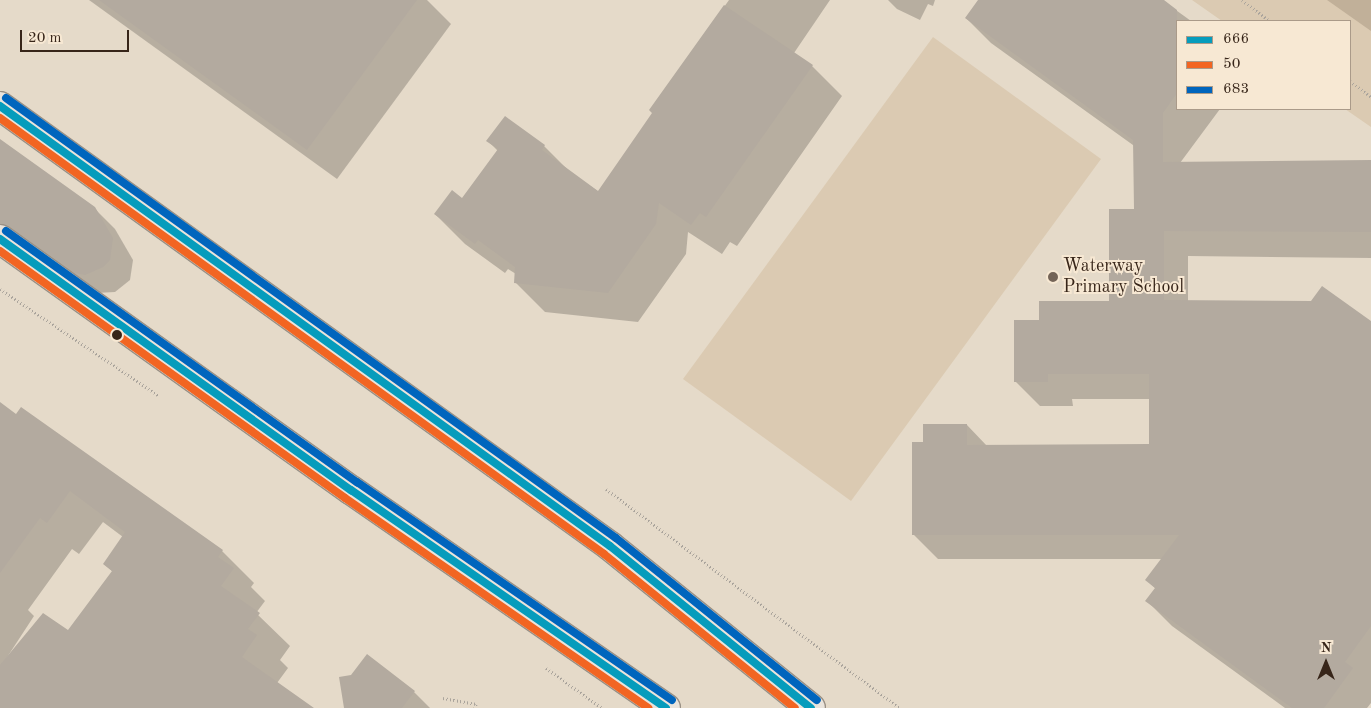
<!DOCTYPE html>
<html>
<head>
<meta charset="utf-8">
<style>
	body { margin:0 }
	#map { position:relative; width:1371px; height:708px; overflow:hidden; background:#e5dac9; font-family:"Old Standard TT",serif }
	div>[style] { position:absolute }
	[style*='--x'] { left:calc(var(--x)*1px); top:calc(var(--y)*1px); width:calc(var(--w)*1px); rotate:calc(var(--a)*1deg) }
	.green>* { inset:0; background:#dbcab2 }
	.water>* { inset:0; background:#c1b099 }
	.shadow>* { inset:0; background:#0003 }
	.building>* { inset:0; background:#b3aa9f }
	.path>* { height:3px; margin-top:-1.5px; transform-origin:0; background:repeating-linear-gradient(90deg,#aaa49c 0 1px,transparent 0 3.5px) }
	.roads { filter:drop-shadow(1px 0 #999085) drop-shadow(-1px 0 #999085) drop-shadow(0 1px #999085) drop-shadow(0 -1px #999085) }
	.minor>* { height:28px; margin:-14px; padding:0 14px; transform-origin:14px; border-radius:14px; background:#eae4dc }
	.bus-1>* { height:8px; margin:-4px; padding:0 4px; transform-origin:4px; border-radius:4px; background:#069cbc }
	.bus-2>* { height:8px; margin:-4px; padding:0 4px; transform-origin:4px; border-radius:4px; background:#f26522 }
	.bus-3>* { height:8px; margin:-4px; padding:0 4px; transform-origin:4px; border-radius:4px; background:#0065bd }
	.dots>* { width:14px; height:14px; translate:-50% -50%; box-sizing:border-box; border:2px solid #f7e8d3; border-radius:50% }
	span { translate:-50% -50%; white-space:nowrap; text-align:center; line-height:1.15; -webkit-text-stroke:4px #f7e8d3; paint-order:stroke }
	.poi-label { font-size:18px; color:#372519 }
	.left { translate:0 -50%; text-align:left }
	.legend { position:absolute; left:1176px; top:20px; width:175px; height:90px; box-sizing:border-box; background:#f7e8d3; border:1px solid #aa9a89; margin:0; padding:6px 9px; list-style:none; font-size:15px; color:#372519 }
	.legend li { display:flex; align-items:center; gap:10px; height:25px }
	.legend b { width:25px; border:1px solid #aa9a89 }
	.north { position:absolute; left:1301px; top:638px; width:50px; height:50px; -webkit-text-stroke:4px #f7e8d3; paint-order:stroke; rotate:0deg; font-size:14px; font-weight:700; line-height:20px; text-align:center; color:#372519 }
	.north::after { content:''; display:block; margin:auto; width:18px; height:22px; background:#372519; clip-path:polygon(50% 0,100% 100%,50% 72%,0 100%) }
	.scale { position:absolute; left:20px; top:30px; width:109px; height:22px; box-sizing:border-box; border:2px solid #372519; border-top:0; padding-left:6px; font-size:15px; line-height:18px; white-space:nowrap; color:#372519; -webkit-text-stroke:4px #f7e8d3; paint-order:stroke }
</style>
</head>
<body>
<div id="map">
	<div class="green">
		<div style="clip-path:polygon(1192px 0,1371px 0,1371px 127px,1345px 109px,1350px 109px,1350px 21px,1222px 21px)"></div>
		<div style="clip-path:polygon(933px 37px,1101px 159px,851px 501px,683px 379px)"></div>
	</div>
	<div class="water">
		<div style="clip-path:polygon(1327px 0,1371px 0,1371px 31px)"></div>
	</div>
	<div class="shadow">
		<div style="clip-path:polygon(89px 0,427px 0,451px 24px,337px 179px)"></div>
		<div style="clip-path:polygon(729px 0,830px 0,794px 53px,812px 66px,842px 96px,737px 246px,730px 242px,722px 254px,688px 232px,686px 254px,638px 322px,545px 312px,515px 282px,516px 274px,508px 269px,505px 273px,465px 244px,435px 214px,462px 200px,498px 151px,488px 141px,544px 146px,570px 172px,599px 192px,654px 113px,651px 110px)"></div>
		<div style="clip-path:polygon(888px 0,935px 0,933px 6px,928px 4px,920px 20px,897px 9px)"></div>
		<div style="clip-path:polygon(979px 0,1162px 0,1191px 21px,1177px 21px,1177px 109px,1220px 109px,1180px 163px,1371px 162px,1371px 258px,1188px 256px,1188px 301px,1371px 323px,1371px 703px,1367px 708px,1285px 708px,1172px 626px,1147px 601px,1156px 589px,1147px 580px,1162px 559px,938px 559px,913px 534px,924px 443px,967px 425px,987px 446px,1150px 445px,1150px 399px,1072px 399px,1073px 406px,1040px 406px,1015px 381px,1040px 321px,1111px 302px,1135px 210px,1158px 163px,991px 43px,966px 18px)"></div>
		<div style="clip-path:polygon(0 140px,94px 208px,115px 229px,133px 260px,130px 280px,115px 292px,96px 293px,0 234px)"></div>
		<div style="clip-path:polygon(evenodd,0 407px,222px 551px,254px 583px,251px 587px,265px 601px,256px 613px,290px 646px,280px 660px,288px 668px,277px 683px,312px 708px,0 708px,0 407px,103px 522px,123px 537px,104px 564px,113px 572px,69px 632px,2px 665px,34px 616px,28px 610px,72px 549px,79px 554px,103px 522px)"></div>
		<div style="clip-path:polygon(414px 692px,430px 708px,345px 708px)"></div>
	</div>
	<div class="building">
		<div style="clip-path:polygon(99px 0,417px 0,307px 150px)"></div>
		<div style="clip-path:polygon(978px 0,1164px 0,1177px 10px,1177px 93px,1163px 113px,1163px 162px,1371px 160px,1371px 232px,1164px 231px,1164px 300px,1311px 301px,1322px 286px,1371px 321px,1371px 626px,1345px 662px,1353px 668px,1324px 708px,1292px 708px,1145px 601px,1155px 588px,1145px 580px,1179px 535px,912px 535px,912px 442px,923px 442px,923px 424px,967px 424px,967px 445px,1149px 444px,1149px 374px,1048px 374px,1048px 382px,1014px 382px,1014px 320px,1039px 320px,1039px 301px,1109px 301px,1109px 209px,1134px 209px,1133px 140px,965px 18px)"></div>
		<div style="clip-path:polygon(724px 5px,813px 65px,706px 217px,700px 213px,691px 225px,659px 203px,656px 224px,608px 293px,514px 283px,515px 267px,478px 240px,475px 244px,434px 214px,452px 190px,462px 198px,498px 149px,486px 141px,505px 116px,545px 145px,542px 150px,598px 191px,652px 113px,649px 110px)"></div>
		<div style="clip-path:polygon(0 139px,95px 207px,113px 238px,110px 260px,103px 267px,85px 275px,75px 273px,9px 226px,0 224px)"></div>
		<div style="clip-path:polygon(0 402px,16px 414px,21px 407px,223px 550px,218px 557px,234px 568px,221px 586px,260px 613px,248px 629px,257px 635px,242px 657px,314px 708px,0 708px,0 665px,43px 613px,68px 630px,112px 571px,103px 564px,125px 532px,70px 491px,47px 523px,40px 518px,0 573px)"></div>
		<div style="clip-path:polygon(367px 654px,415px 691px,402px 708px,344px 708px,339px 677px,351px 675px)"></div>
	</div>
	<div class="path">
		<div style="--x:1242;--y:0;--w:35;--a:37"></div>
		<div style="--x:1350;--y:81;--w:26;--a:37"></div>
		<div style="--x:0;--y:289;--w:192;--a:33.9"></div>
		<div style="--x:606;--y:489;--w:367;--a:36.7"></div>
		<div style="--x:546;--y:668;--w:69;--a:35.5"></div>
		<div style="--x:443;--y:698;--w:34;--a:10"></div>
		<div style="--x:476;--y:704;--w:4;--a:104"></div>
	</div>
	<div class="roads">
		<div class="minor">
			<div style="--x:0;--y:106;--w:752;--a:35.8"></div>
			<div style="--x:610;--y:546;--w:258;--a:38.9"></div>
			<div style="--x:0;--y:239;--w:432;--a:35.6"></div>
			<div style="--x:351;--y:490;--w:383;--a:34.7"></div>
		</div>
	</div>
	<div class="bus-1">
		<div style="--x:0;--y:106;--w:752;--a:35.8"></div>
		<div style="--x:610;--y:546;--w:258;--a:38.9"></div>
		<div style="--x:0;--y:239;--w:432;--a:35.6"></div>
		<div style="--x:351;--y:490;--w:383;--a:34.7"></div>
	</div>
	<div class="bus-2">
		<div style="--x:0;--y:118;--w:745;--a:35.82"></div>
		<div style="--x:604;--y:554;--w:245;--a:38.9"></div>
		<div style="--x:0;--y:251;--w:424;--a:35.6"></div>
		<div style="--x:345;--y:498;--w:369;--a:34.7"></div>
	</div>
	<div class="bus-3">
		<div style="--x:6;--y:98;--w:752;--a:35.8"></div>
		<div style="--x:616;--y:538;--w:258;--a:38.9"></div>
		<div style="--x:6;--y:231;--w:432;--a:35.6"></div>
		<div style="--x:357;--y:482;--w:383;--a:34.7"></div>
	</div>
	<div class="dots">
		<div style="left:1053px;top:277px;background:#746457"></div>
		<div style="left:117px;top:335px;background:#372519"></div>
	</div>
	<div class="poi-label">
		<span class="left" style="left:1063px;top:277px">Waterway<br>Primary School</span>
	</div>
	<ul class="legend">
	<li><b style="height:6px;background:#069cbc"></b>666</li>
	<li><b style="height:6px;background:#f26522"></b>50</li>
	<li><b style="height:6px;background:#0065bd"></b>683</li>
	</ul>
	<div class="north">N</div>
	<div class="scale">20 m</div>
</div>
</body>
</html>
